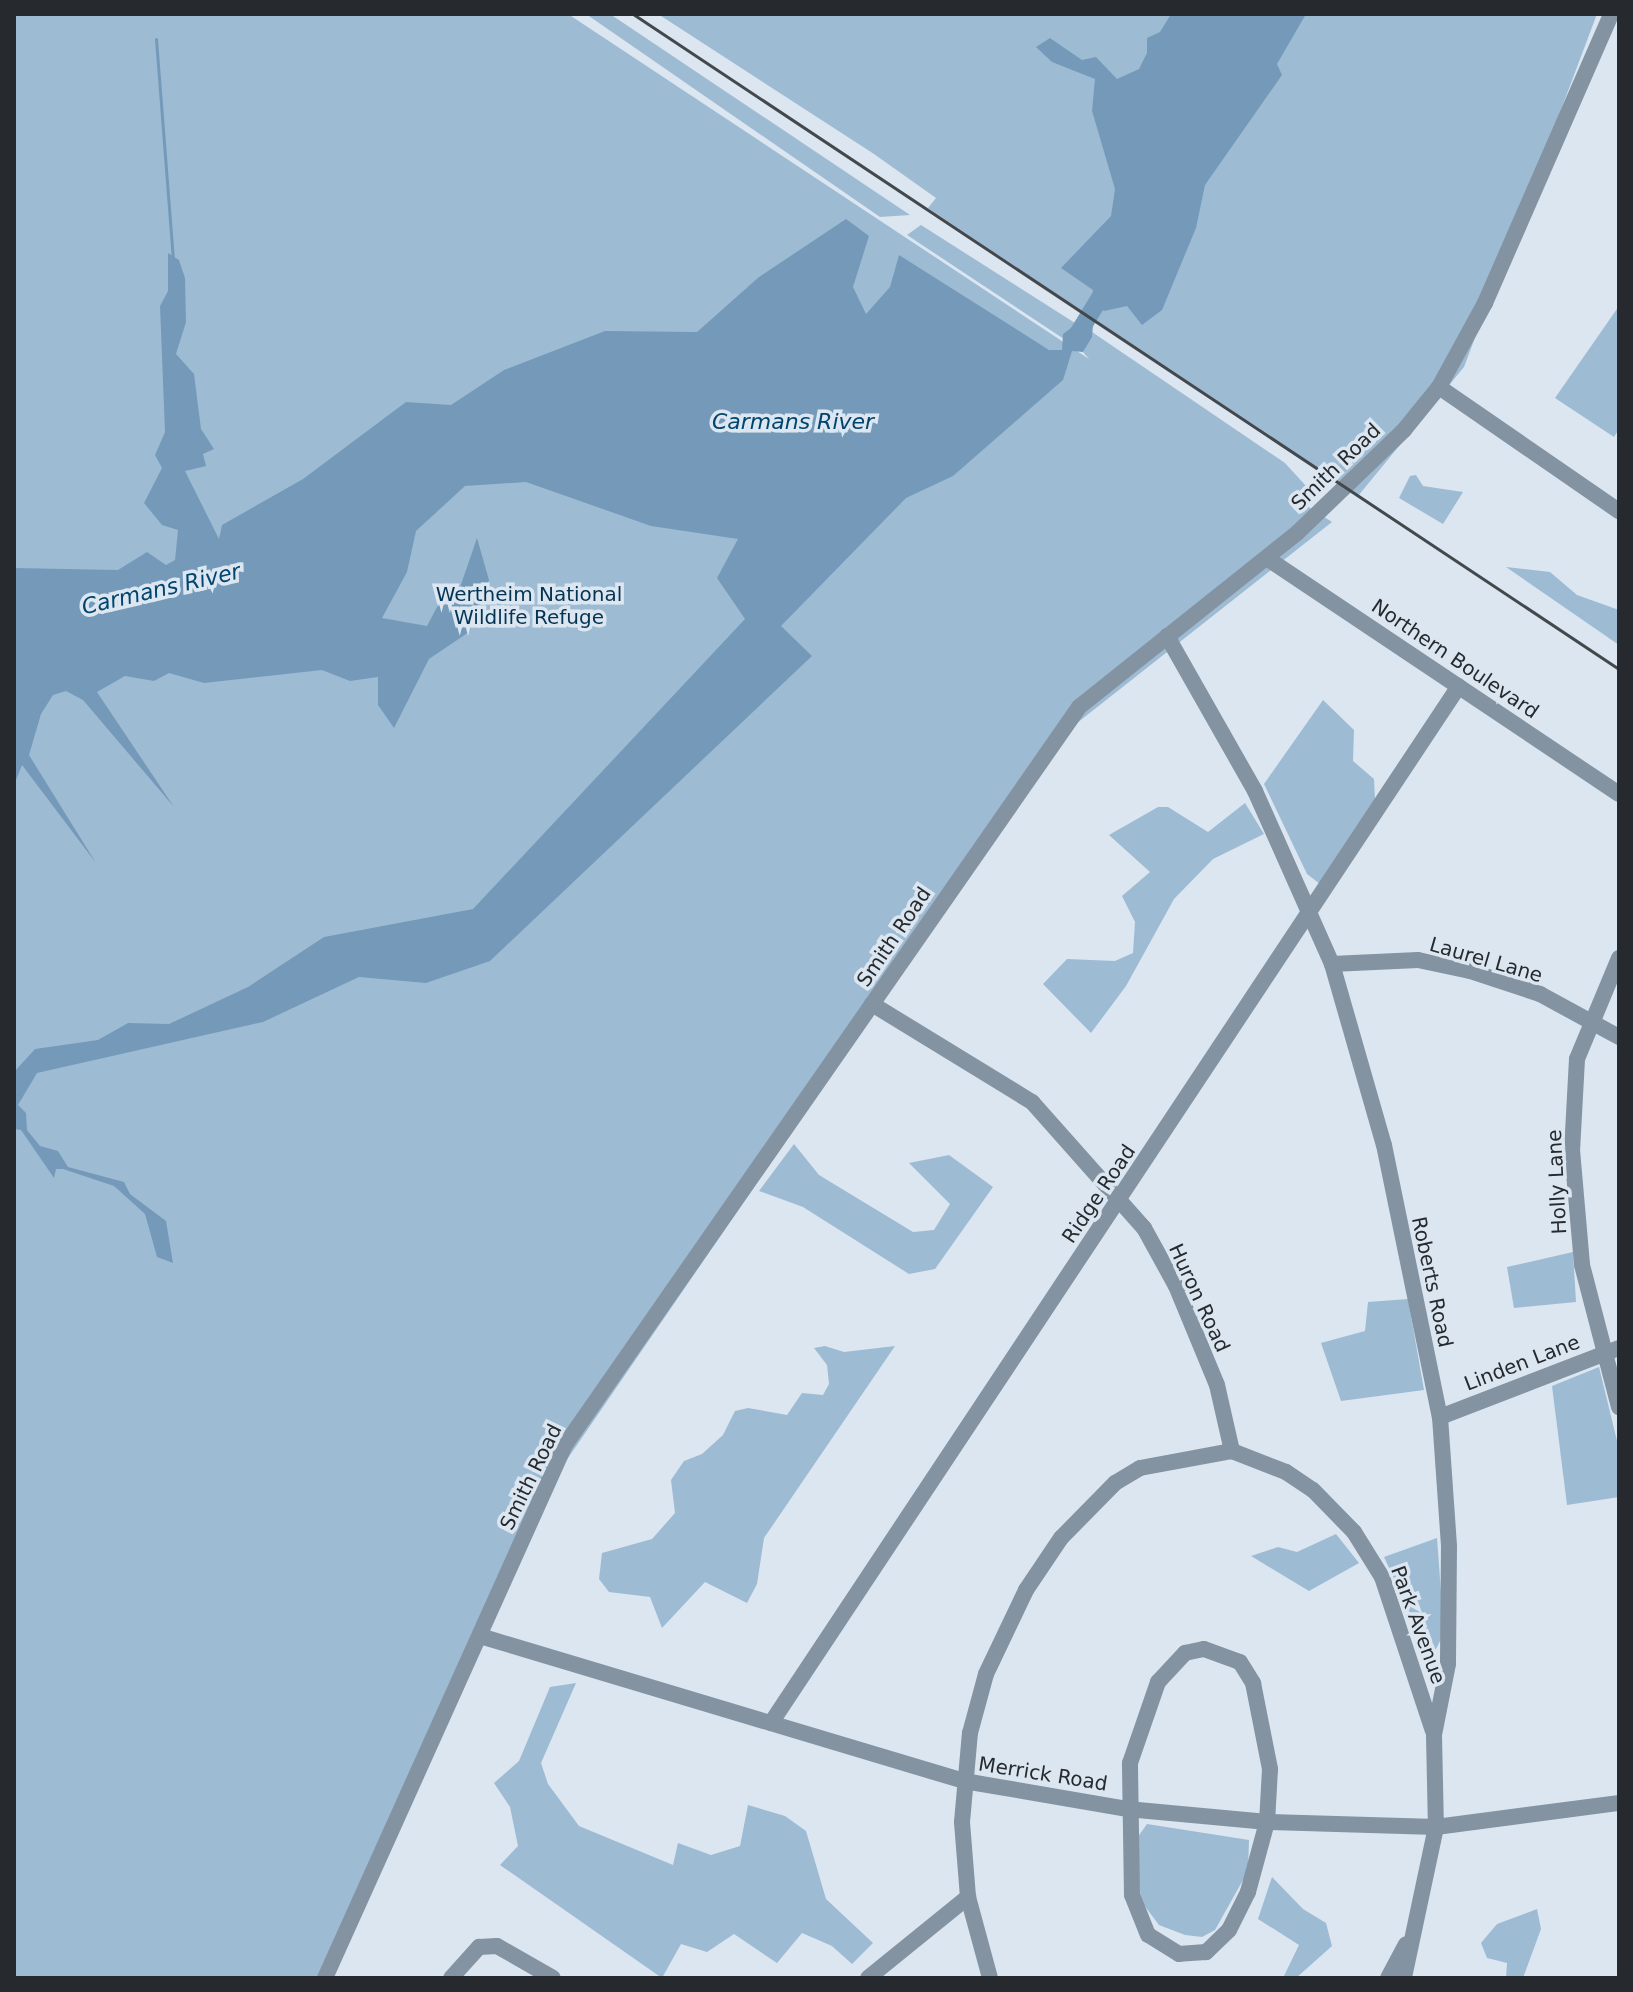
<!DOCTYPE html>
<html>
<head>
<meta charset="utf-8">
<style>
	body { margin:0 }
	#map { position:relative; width:1633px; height:1992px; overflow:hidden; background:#dbe6f0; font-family:"DejaVu Sans",sans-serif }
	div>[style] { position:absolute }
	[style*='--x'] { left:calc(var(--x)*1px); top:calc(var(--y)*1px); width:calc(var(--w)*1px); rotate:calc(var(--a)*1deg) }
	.green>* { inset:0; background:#9ebbd4 }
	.water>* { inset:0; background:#759ab9 }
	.stream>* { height:3px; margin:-1.5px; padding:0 1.5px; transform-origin:1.5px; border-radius:1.5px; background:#759ab9 }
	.river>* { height:18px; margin:-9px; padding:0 9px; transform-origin:9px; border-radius:9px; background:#759ab9 }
	.minor>* { height:16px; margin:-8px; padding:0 8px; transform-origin:8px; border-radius:8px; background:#8393a1 }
	.rail>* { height:3px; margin:-1.5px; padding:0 1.5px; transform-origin:1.5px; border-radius:1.5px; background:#43484d }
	span { translate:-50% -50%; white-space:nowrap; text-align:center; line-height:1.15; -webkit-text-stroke:7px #dbe6f0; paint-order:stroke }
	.street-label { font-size:20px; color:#262a2e }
	.park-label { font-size:20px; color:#043453 }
	.water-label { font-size:22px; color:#01456e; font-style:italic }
	.frame { position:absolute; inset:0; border:16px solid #262a2e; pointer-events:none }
</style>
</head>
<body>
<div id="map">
	<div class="green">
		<div style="clip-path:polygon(14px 14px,568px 14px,1089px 359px,1083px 352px,1092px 332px,1285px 463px,1306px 486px,1311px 496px,1304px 504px,1332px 522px,1077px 723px,1046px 762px,533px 1509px,323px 1978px,14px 1978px)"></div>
		<div style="clip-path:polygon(586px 14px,610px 14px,910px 215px,880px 217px)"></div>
		<div style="clip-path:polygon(658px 14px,1597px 14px,1464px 367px,1358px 496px,928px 208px,936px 198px,874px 154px)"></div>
		<div style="clip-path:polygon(921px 225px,1075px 323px,1064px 339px,907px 235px)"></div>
		<div style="clip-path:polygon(1619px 306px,1619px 429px,1614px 437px,1555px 398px)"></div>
		<div style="clip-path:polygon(1416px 475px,1423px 486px,1463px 492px,1443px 524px,1399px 498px,1410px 476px)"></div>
		<div style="clip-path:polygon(1506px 567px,1550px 572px,1577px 595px,1619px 610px,1619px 645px)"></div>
		<div style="clip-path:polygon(1323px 700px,1354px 730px,1353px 761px,1374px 779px,1375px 800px,1320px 884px,1307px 874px,1264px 784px)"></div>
		<div style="clip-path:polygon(1245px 803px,1264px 834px,1213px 859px,1174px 899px,1126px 986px,1091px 1033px,1043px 984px,1067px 959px,1115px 961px,1133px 953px,1135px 922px,1122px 896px,1150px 872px,1109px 835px,1158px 807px,1168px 807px,1208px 832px)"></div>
		<div style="clip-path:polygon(794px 1144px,819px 1175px,913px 1232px,934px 1230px,950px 1204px,909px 1163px,949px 1155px,993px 1187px,935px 1269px,909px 1274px,803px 1207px,759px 1191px)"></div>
		<div style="clip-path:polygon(1573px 1252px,1576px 1302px,1514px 1308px,1507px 1267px)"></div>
		<div style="clip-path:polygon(1408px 1299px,1424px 1390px,1341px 1401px,1321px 1343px,1365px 1331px,1368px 1302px)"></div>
		<div style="clip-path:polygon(825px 1346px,844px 1352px,895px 1346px,764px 1538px,757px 1584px,747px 1603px,705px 1582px,662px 1628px,650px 1597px,609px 1592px,599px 1579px,602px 1553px,652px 1539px,675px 1513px,671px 1480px,684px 1461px,702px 1454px,723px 1435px,735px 1411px,748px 1408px,787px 1415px,802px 1393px,823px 1395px,829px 1384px,827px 1365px,814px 1348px)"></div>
		<div style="clip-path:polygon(1599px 1367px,1619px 1449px,1619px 1497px,1567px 1505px,1552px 1386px)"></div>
		<div style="clip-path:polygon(1336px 1534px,1359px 1563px,1309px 1591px,1251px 1556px,1278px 1547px,1297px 1552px)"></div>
		<div style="clip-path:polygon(1437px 1538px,1444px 1633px,1436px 1649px,1428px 1652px,1384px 1557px)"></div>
		<div style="clip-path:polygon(576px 1683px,541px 1763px,548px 1784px,579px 1826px,673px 1865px,678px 1843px,711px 1855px,740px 1846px,748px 1805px,785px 1816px,806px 1831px,826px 1899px,873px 1943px,852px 1964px,832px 1946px,802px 1933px,777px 1963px,734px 1934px,707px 1952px,681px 1944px,662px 1978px,500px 1865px,518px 1846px,510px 1807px,494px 1783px,519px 1761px,550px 1687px)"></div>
		<div style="clip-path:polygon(1147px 1824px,1249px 1840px,1248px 1871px,1215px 1930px,1202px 1937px,1185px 1935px,1159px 1925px,1141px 1901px,1135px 1841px)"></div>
		<div style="clip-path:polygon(1272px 1877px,1303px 1909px,1326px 1923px,1332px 1946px,1296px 1978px,1283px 1978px,1299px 1945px,1258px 1919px)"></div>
		<div style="clip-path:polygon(1537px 1909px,1541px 1929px,1523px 1978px,1506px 1978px,1507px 1963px,1487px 1958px,1481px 1943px,1497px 1924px)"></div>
	</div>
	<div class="water">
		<div style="clip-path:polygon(1171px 14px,1306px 14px,1277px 64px,1282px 75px,1205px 185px,1196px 228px,1162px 310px,1142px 325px,1127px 306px,1104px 311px,1093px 303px,1093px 290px,1061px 268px,1111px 216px,1115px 189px,1092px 111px,1095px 79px,1052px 62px,1036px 47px,1050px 38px,1082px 60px,1096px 57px,1117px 79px,1139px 69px,1147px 53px,1147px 38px,1160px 32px)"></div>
		<div style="clip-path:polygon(846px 219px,869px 236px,853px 287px,866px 314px,890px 287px,899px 255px,1049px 350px,1062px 350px,1063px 334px,1083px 319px,1093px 325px,1092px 337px,1083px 352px,1072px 351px,1063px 380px,953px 476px,906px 498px,781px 626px,812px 656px,490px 961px,426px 983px,359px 977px,263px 1022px,37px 1073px,18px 1105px,26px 1113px,27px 1130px,40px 1146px,58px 1151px,68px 1167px,124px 1182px,130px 1194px,166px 1221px,173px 1263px,157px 1257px,145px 1214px,114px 1186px,63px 1169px,56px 1169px,54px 1178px,21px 1130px,14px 1129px,14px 1072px,35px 1049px,98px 1040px,128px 1023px,169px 1024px,248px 987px,324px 937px,473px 909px,745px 619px,717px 578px,738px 539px,651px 526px,526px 482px,465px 486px,416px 531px,407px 572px,382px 618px,427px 626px,437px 607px,456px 599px,477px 538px,489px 580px,469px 632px,429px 659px,394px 728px,378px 705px,378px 677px,350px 681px,322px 670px,204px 683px,169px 673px,154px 681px,125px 676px,97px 692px,174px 807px,83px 700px,66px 691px,53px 695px,41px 714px,29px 755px,96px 863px,22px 765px,14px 785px,14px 568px,118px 570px,147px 552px,166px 565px,175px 560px,178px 530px,162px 525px,144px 503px,162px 468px,155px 455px,165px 432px,160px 306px,168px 291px,168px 253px,179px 260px,185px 278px,186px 322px,176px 354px,194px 374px,201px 429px,214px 449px,203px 454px,206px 466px,185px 471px,219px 539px,222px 525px,303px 479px,406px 402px,451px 405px,504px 370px,605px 331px,697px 332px,759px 277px)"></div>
	</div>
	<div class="stream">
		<div style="--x:156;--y:39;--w:221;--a:85.6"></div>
	</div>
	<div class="river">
		<div style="--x:1073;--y:342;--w:66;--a:-58.7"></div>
	</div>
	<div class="minor">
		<div style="--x:1439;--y:387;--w:219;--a:34.6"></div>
		<div style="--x:1268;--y:559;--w:422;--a:33.8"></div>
		<div style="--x:1167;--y:636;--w:178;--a:60.4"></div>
		<div style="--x:1255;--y:791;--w:189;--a:66"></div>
		<div style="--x:1332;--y:964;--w:188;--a:74"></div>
		<div style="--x:1384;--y:1145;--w:278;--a:78.4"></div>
		<div style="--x:1440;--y:1417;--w:129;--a:86"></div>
		<div style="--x:1449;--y:1546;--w:118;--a:90.5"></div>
		<div style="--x:1448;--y:1664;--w:72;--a:101.2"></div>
		<div style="--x:1434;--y:1735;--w:92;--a:88.8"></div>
		<div style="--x:1436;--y:1827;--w:154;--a:102"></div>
		<div style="--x:1619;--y:958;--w:109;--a:112.6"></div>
		<div style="--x:1577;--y:1059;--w:91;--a:93.1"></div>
		<div style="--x:1572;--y:1150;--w:115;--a:85"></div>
		<div style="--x:1582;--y:1265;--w:147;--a:75.4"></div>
		<div style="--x:1332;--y:964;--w:86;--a:-2.7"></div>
		<div style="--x:1418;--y:960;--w:53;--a:11.9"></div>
		<div style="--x:1470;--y:971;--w:74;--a:18.2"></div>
		<div style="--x:1540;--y:994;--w:90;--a:28.6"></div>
		<div style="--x:872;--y:1004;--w:188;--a:31.5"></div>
		<div style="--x:1032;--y:1102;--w:169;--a:48.4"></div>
		<div style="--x:1144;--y:1228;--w:66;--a:61.1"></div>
		<div style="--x:1176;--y:1286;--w:107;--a:67.5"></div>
		<div style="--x:1217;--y:1385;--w:68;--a:77.2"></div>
		<div style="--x:1440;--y:1417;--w:192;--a:-21.1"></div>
		<div style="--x:480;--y:1636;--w:505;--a:16.68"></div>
		<div style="--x:964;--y:1781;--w:165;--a:9.7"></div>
		<div style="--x:1127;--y:1809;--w:141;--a:5.3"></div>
		<div style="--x:1267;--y:1822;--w:169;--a:1.7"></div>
		<div style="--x:1436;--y:1827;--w:185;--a:-7.5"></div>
		<div style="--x:1204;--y:1649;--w:38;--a:20"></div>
		<div style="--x:1240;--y:1662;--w:25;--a:58"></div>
		<div style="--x:1253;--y:1683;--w:88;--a:78.8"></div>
		<div style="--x:1270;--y:1769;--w:53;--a:93.2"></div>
		<div style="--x:1267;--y:1822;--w:73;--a:105.2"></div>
		<div style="--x:1248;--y:1892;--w:42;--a:116.6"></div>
		<div style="--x:1229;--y:1930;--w:32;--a:136"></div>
		<div style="--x:1206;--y:1952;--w:27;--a:176"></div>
		<div style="--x:1179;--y:1954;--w:36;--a:-148"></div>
		<div style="--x:1148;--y:1935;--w:43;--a:-111.8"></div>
		<div style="--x:1132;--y:1895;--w:132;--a:-90.9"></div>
		<div style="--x:1130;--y:1763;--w:86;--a:-70.9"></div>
		<div style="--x:1158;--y:1682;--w:40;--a:-47"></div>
		<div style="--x:1185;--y:1653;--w:19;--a:-12"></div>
		<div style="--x:771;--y:1723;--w:1244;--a:-56.44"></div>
		<div style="--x:325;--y:1978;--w:585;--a:-65.76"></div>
		<div style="--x:565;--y:1445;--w:899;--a:-55.14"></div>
		<div style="--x:1079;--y:707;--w:279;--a:-38.6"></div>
		<div style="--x:1297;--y:533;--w:149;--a:-43.9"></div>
		<div style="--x:1404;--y:430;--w:55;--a:-50.9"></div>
		<div style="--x:1439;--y:387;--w:96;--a:-61.3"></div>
		<div style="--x:1485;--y:303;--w:315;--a:-66.4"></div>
		<div style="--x:451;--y:1978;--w:42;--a:-47.9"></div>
		<div style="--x:479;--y:1947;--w:18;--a:-3"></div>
		<div style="--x:497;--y:1946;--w:64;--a:29.7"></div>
		<div style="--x:868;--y:1978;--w:129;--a:-39"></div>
		<div style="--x:990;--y:1978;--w:84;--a:-105.2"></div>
		<div style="--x:968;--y:1897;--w:75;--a:-94.6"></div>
		<div style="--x:962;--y:1822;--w:89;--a:-84.9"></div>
		<div style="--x:970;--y:1733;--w:61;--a:-74.8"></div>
		<div style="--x:986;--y:1674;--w:93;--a:-64.5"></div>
		<div style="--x:1026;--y:1590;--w:63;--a:-56.1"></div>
		<div style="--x:1061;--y:1538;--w:77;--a:-45.5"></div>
		<div style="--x:1115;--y:1483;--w:29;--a:-31"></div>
		<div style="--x:1140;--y:1468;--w:94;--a:-10.5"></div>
		<div style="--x:1232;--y:1451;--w:58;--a:21.3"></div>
		<div style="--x:1286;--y:1472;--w:32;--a:34"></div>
		<div style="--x:1313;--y:1490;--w:59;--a:45.7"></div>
		<div style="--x:1354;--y:1532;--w:53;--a:58.1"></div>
		<div style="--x:1382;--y:1577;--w:162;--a:71.7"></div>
		<div style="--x:1388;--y:1978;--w:38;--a:-62"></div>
	</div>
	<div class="rail">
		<div style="--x:633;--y:14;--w:1184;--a:33.6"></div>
	</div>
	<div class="street-label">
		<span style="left:1336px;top:467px;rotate:-44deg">Smith Road</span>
		<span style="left:1455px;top:659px;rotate:34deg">Northern Boulevard</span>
		<span style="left:894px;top:937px;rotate:-56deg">Smith Road</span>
		<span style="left:1486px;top:960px;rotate:16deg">Laurel Lane</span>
		<span style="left:1557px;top:1182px;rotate:-93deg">Holly Lane</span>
		<span style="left:1099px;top:1194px;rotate:-56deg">Ridge Road</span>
		<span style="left:1432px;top:1282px;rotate:78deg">Roberts Road</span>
		<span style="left:1199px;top:1298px;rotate:65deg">Huron Road</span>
		<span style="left:1522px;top:1363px;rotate:-21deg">Linden Lane</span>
		<span style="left:531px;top:1477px;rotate:-64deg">Smith Road</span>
		<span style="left:1418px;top:1625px;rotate:70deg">Park Avenue</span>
		<span style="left:1043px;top:1774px;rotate:9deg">Merrick Road</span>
	</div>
	<div class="park-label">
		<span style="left:529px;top:606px">Wertheim National<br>Wildlife Refuge</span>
	</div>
	<div class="water-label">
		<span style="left:793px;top:422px">Carmans River</span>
		<span style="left:161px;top:589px;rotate:-13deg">Carmans River</span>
	</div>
	<div class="frame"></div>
</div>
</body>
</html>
